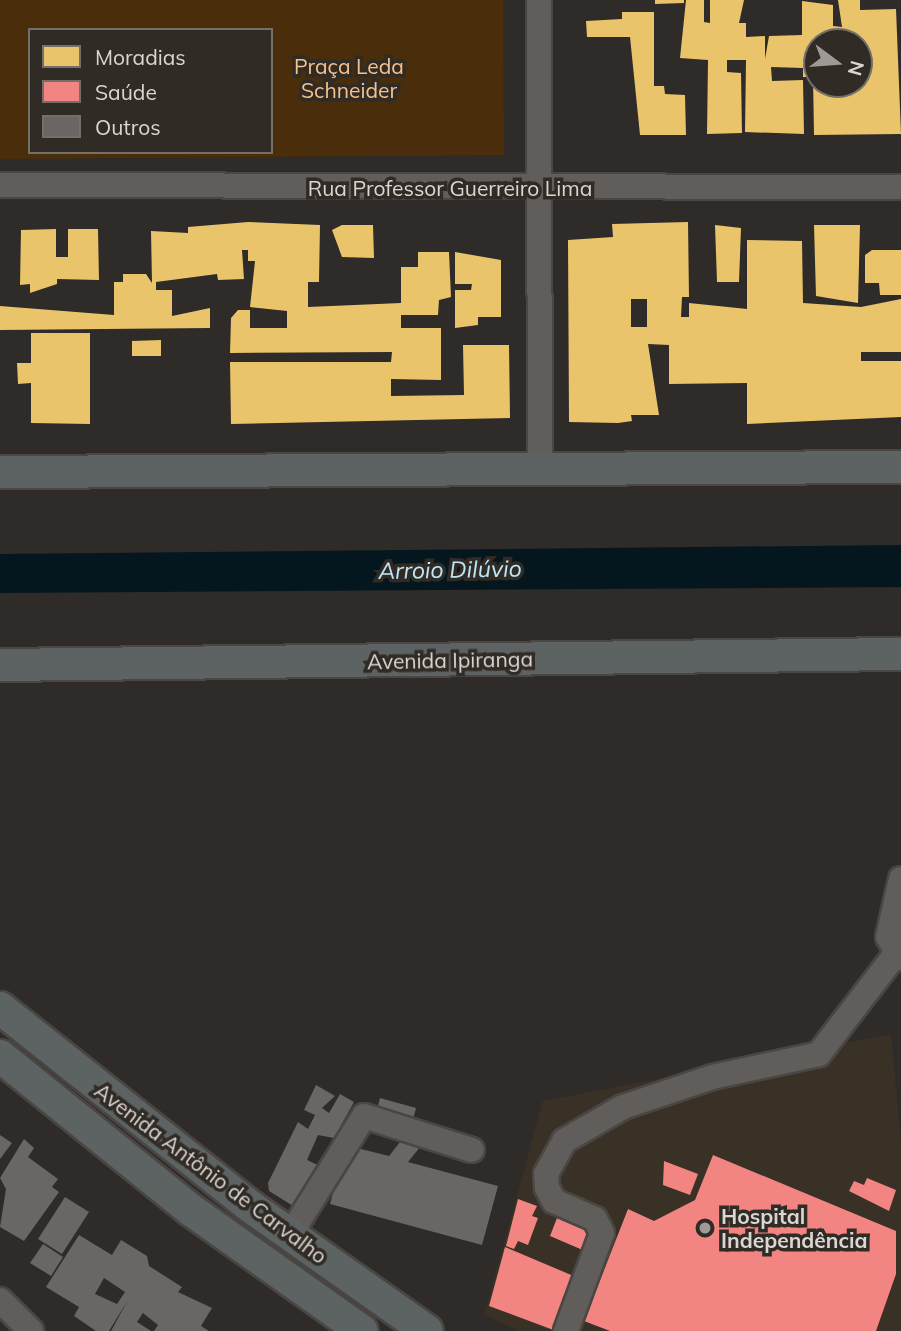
<!DOCTYPE html>
<html>
<head>
<meta charset="utf-8">
<style>
	body { margin:0 }
	#map { position:relative; width:901px; height:1331px; overflow:hidden; background:#2e2b28; font-family:Mulish,sans-serif }
	div>[style] { position:absolute }
	[style*='--x'] { left:calc(var(--x)*1px); top:calc(var(--y)*1px); width:calc(var(--w)*1px); rotate:calc(var(--a)*1deg) }
	.built>* { inset:0; background:#393026 }
	.green>* { inset:0; background:#4a2e0b }
	.water>* { inset:0; background:#04171e }
	.homes>* { inset:0; background:#e9c46a }
	.health>* { inset:0; background:#f28482 }
	.building>* { inset:0; background:#696664 }
	.roads { filter:drop-shadow(2px 0 #494644) drop-shadow(-2px 0 #494644) drop-shadow(0 2px #494644) drop-shadow(0 -2px #494644) }
	.minor>* { height:24px; margin:-12px; padding:0 12px; transform-origin:12px; border-radius:12px; background:#605d5b }
	.major>* { height:32px; margin:-16px; padding:0 16px; transform-origin:16px; border-radius:16px; background:#5d6263 }
	.dots>* { width:19px; height:19px; translate:-50% -50%; box-sizing:border-box; border:4px solid #312b25; border-radius:50% }
	span { translate:-50% -50%; white-space:nowrap; text-align:center; line-height:1.15; -webkit-text-stroke:7px #312b25; paint-order:stroke }
	.park-label { font-size:21px; color:#f7c18a }
	.street-label { font-size:21px; color:#dad6d2 }
	.poi-label { font-size:21px; color:#dad6d2; font-weight:700 }
	.left { translate:0 -50%; text-align:left }
	.water-label { font-size:23px; color:#bee6f5; font-style:italic }
	.legend { position:absolute; left:28px; top:28px; width:245px; height:126px; box-sizing:border-box; background:#312b25; border:2px solid #756f6a; margin:0; padding:9px 12px; list-style:none; font-size:21px; color:#dad6d2 }
	.legend li { display:flex; align-items:center; gap:14px; height:35px }
	.legend b { width:35px; border:2px solid #756f6a }
	.north { position:absolute; left:803px; top:28px; width:70px; height:70px; box-sizing:border-box; background:#312b25; border:2px solid #756f6a; border-radius:50%; rotate:106deg; font-size:19px; font-weight:700; line-height:28px; text-align:center; color:#dad6d2 }
	.north::after { content:''; display:block; margin:auto; width:24px; height:32px; background:#9e9a96; clip-path:polygon(50% 0,100% 100%,50% 72%,0 100%) }
</style>
</head>
<body>
<div id="map">
	<div class="built">
		<div style="clip-path:polygon(891px 1034px,901px 1141px,901px 1331px,520px 1331px,484px 1315px,543px 1101px)"></div>
	</div>
	<div class="green">
		<div style="clip-path:polygon(evenodd,0 0,503px 0,504px 155px,0 159px,0 0,30px 30px,271px 30px,271px 152px,30px 152px,30px 30px)"></div>
	</div>
	<div class="water">
		<div style="clip-path:polygon(901px 545px,901px 587px,0 593px,0 554px)"></div>
	</div>
	<div class="homes">
		<div style="clip-path:polygon(655px 0,684px 0,684px 3px,655px 4px)"></div>
		<div style="clip-path:polygon(evenodd,686px 0,704px 0,704px 22px,710px 23px,710px 0,744px 0,739px 23px,746px 23px,746px 37px,765px 36px,765px 59px,769px 36px,802px 35px,802px 1px,833px 5px,833px 26px,842px 27px,838px 0,860px 0,860px 10px,896px 9px,901px 134px,814px 135px,813px 77px,803px 77px,803px 68px,771px 67px,772px 81px,803px 80px,804px 134px,745px 132px,746px 60px,727px 60px,727px 72px,741px 73px,742px 133px,707px 134px,708px 60px,680px 58px,686px 0,817px 42px,859px 42px,859px 84px,817px 84px,817px 42px)"></div>
		<div style="clip-path:polygon(622px 12px,654px 12px,654px 86px,664px 86px,665px 94px,685px 95px,686px 135px,640px 135px,630px 37px,587px 37px,586px 21px,622px 19px)"></div>
		<div style="clip-path:polygon(248px 222px,320px 225px,319px 282px,308px 282px,308px 307px,401px 303px,401px 267px,418px 267px,418px 252px,449px 252px,451px 297px,439px 300px,438px 315px,401px 315px,401px 328px,441px 328px,441px 380px,391px 379px,391px 396px,464px 395px,463px 345px,509px 345px,510px 418px,231px 424px,230px 362px,391px 362px,392px 352px,230px 353px,231px 318px,238px 310px,250px 310px,250px 328px,287px 328px,287px 311px,250px 307px,255px 261px,248px 261px,248px 250px,242px 250px,244px 279px,218px 280px,217px 274px,156px 282px,156px 290px,172px 290px,172px 316px,210px 308px,210px 328px,0 330px,0 306px,114px 315px,114px 282px,123px 282px,123px 274px,146px 274px,152px 283px,151px 231px,188px 233px,188px 227px)"></div>
		<div style="clip-path:polygon(evenodd,688px 222px,689px 297px,682px 297px,681px 317px,689px 317px,689px 303px,747px 309px,747px 240px,802px 241px,803px 303px,861px 307px,901px 299px,901px 352px,861px 352px,861px 361px,901px 361px,901px 417px,747px 424px,747px 383px,669px 384px,669px 345px,648px 344px,659px 415px,631px 415px,632px 421px,618px 423px,569px 422px,568px 240px,613px 237px,612px 224px,688px 222px,631px 299px,647px 299px,647px 327px,631px 327px,631px 299px)"></div>
		<div style="clip-path:polygon(342px 225px,373px 225px,374px 258px,342px 257px,332px 230px)"></div>
		<div style="clip-path:polygon(715px 225px,741px 228px,739px 282px,717px 282px)"></div>
		<div style="clip-path:polygon(814px 225px,860px 225px,858px 303px,816px 296px)"></div>
		<div style="clip-path:polygon(56px 229px,56px 257px,68px 257px,68px 229px,98px 229px,99px 280px,57px 279px,57px 284px,30px 293px,30px 284px,20px 285px,21px 230px)"></div>
		<div style="clip-path:polygon(872px 250px,901px 250px,901px 295px,880px 295px,879px 283px,865px 283px,865px 255px)"></div>
		<div style="clip-path:polygon(455px 252px,501px 260px,501px 317px,478px 317px,478px 325px,455px 328px,455px 290px,471px 290px,472px 284px,455px 284px)"></div>
		<div style="clip-path:polygon(31px 333px,90px 333px,90px 424px,31px 423px,31px 383px,18px 384px,17px 363px,31px 363px)"></div>
		<div style="clip-path:polygon(161px 340px,161px 356px,132px 356px,132px 341px)"></div>
	</div>
	<div class="health">
		<div style="clip-path:polygon(713px 1155px,896px 1231px,896px 1274px,876px 1331px,610px 1331px,584px 1321px,628px 1209px,654px 1221px,695px 1200px)"></div>
		<div style="clip-path:polygon(664px 1161px,698px 1174px,690px 1195px,663px 1185px)"></div>
		<div style="clip-path:polygon(867px 1178px,896px 1190px,889px 1211px,849px 1191px,854px 1181px,864px 1185px)"></div>
		<div style="clip-path:polygon(518px 1199px,537px 1206px,532px 1216px,538px 1218px,528px 1245px,518px 1241px,514px 1249px,506px 1246px)"></div>
		<div style="clip-path:polygon(557px 1218px,593px 1233px,585px 1251px,550px 1236px)"></div>
		<div style="clip-path:polygon(505px 1247px,576px 1277px,556px 1331px,489px 1306px)"></div>
	</div>
	<div class="building">
		<div style="clip-path:polygon(316px 1085px,335px 1096px,322px 1108px,329px 1113px,340px 1094px,354px 1102px,334px 1138px,318px 1135px,307px 1160px,320px 1166px,298px 1209px,269px 1191px,268px 1183px,298px 1122px,308px 1129px,315px 1115px,304px 1110px)"></div>
		<div style="clip-path:polygon(380px 1098px,416px 1108px,411px 1127px,375px 1117px)"></div>
		<div style="clip-path:polygon(0 1135px,12px 1143px,0 1159px)"></div>
		<div style="clip-path:polygon(24px 1139px,34px 1148px,28px 1157px,58px 1179px,52px 1187px,59px 1192px,24px 1241px,0 1227px,6px 1189px,0 1178px)"></div>
		<div style="clip-path:polygon(400px 1142px,420px 1147px,408px 1162px,498px 1186px,482px 1245px,330px 1204px,345px 1145px,389px 1156px)"></div>
		<div style="clip-path:polygon(65px 1197px,89px 1212px,62px 1254px,38px 1239px)"></div>
		<div style="clip-path:polygon(evenodd,79px 1235px,112px 1255px,121px 1240px,147px 1256px,149px 1266px,182px 1287px,178px 1292px,212px 1308px,201px 1326px,209px 1331px,154px 1331px,158px 1325px,143px 1313px,137px 1322px,151px 1331px,111px 1331px,128px 1300px,109px 1331px,96px 1331px,74px 1316px,79px 1307px,46px 1287px,79px 1235px,104px 1278px,125px 1292px,117px 1304px,95px 1294px,104px 1278px)"></div>
		<div style="clip-path:polygon(43px 1244px,63px 1257px,51px 1276px,30px 1263px)"></div>
	</div>
	<div class="roads">
		<div class="minor">
			<div style="--x:539;--y:0;--w:469;--a:89.9"></div>
			<div style="--x:0;--y:185;--w:901;--a:0.13"></div>
			<div style="--x:901;--y:879;--w:59;--a:102.6"></div>
			<div style="--x:888;--y:937;--w:25;--a:58"></div>
			<div style="--x:290;--y:1235;--w:140;--a:-58.1"></div>
			<div style="--x:364;--y:1116;--w:113;--a:17.5"></div>
			<div style="--x:0;--y:1300;--w:44;--a:45"></div>
			<div style="--x:566;--y:1331;--w:104;--a:-69.8"></div>
			<div style="--x:602;--y:1233;--w:16;--a:-117"></div>
			<div style="--x:595;--y:1219;--w:45;--a:-156.3"></div>
			<div style="--x:554;--y:1201;--w:15;--a:-118"></div>
			<div style="--x:547;--y:1188;--w:14;--a:-94"></div>
			<div style="--x:546;--y:1174;--w:38;--a:-61"></div>
			<div style="--x:564;--y:1141;--w:68;--a:-30"></div>
			<div style="--x:623;--y:1107;--w:94;--a:-18.6"></div>
			<div style="--x:712;--y:1077;--w:109;--a:-12.1"></div>
			<div style="--x:819;--y:1054;--w:125;--a:-52.5"></div>
		</div>
		<div class="major">
			<div style="--x:0;--y:472;--w:901;--a:-0.32"></div>
			<div style="--x:0;--y:665;--w:901;--a:-0.7"></div>
			<div style="--x:0;--y:1008;--w:320;--a:38.4"></div>
			<div style="--x:251;--y:1207;--w:215;--a:35.2"></div>
			<div style="--x:0;--y:1056;--w:245;--a:38.9"></div>
			<div style="--x:191;--y:1210;--w:209;--a:35.3"></div>
		</div>
	</div>
	<div class="dots">
		<div style="left:705px;top:1228px;background:#9e9a96"></div>
	</div>
	<div class="park-label">
		<span style="left:349px;top:78px">Praça Leda<br>Schneider</span>
	</div>
	<div class="street-label">
		<span style="left:450px;top:188px">Rua Professor Guerreiro Lima</span>
		<span style="left:450px;top:660px;rotate:-1deg">Avenida Ipiranga</span>
		<span style="left:211px;top:1173px;rotate:37deg">Avenida Antônio de Carvalho</span>
	</div>
	<div class="poi-label">
		<span class="left" style="left:721px;top:1228px">Hospital<br>Independência</span>
	</div>
	<div class="water-label">
		<span style="left:450px;top:570px;rotate:-1deg">Arroio Dilúvio</span>
	</div>
	<ul class="legend">
	<li><b style="height:19px;background:#e9c46a"></b>Moradias</li>
	<li><b style="height:19px;background:#f28482"></b>Saúde</li>
	<li><b style="height:19px;background:#696664"></b>Outros</li>
	</ul>
	<div class="north">N</div>
</div>
</body>
</html>
